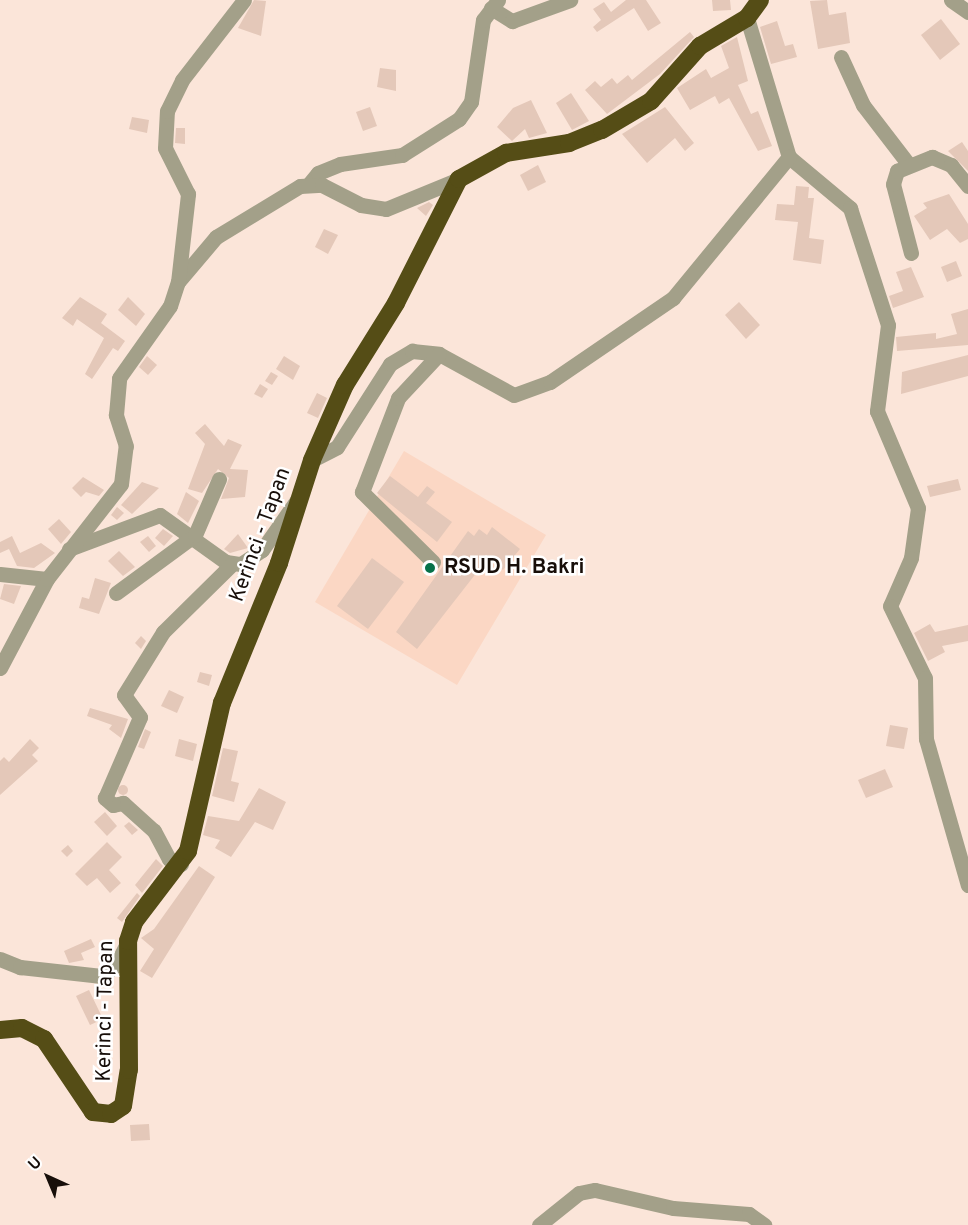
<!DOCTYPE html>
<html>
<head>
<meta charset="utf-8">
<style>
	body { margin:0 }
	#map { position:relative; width:968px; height:1225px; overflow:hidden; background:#fbe5d9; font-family:Overpass,sans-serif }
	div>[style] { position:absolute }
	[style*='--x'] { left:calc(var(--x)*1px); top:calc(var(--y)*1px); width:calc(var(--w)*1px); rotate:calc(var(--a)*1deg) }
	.built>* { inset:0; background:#fbd7c4 }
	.building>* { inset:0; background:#e4c8b9 }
	.round { border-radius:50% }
	.minor>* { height:15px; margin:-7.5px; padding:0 7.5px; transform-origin:7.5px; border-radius:7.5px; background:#a3a089 }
	.highway>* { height:18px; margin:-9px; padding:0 9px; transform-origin:9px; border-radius:9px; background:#554d16 }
	.dots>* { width:16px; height:16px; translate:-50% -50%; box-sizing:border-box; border:3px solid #fff; border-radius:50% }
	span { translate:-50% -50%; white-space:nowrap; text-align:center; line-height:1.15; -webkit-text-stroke:5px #fff; paint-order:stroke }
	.street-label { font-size:21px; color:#170e09 }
	.poi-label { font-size:21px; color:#170e09; font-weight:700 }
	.left { translate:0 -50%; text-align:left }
	.north { position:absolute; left:18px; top:1147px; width:60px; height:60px; -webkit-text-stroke:4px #fff; paint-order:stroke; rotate:316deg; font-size:16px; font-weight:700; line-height:24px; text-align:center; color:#170e09 }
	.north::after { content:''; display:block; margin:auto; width:21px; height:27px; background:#170e09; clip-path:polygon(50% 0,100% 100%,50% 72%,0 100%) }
</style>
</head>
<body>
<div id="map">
	<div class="built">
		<div style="clip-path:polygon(404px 451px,546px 535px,457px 685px,315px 602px)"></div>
	</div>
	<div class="building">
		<div style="clip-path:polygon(254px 0,266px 1px,261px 36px,238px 28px)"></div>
		<div style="clip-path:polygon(626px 0,646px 0,661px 23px,648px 31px,634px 8px,597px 32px,593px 27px,601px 20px,593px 9px,604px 2px,611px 12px)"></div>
		<div style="clip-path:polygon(712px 0,730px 0,731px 10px,713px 11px)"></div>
		<div style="clip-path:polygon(827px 0,829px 15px,846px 12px,850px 43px,818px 49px,810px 1px)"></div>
		<div style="clip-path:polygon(941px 19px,960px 44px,940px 60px,921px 35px)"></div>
		<div style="clip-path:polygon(777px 21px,785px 46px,793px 44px,797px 57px,771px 64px,760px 27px)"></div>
		<div style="clip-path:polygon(690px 32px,694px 37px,660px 74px,607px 114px,585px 90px,595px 81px,601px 87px,612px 78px,617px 84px,628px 75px,632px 80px)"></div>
		<div style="clip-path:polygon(737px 37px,748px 81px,738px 85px,751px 114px,758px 111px,772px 146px,758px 151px,729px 98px,719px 104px,715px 96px,690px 110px,677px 88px,706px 69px,711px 78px,729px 68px,721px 46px)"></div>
		<div style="clip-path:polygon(380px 68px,396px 70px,396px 91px,377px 87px)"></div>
		<div style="clip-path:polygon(571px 93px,589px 121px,572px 130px,556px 103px)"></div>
		<div style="clip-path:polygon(531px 100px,547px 133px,529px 138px,525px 129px,512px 141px,497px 127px,513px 108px)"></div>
		<div style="clip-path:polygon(370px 107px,377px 126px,363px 131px,356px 112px)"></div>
		<div style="clip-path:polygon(665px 107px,694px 143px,685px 151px,675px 138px,647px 163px,622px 134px)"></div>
		<div style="clip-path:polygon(132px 117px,149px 120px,147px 133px,129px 129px)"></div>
		<div style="clip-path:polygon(176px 128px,185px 128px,185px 144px,175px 143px)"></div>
		<div style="clip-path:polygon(962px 142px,968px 151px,968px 171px,948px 151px)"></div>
		<div style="clip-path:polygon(538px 165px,546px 182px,528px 191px,520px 175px)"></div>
		<div style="clip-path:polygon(796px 186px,809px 187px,808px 198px,814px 198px,809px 238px,824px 240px,821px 264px,793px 260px,798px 222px,775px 220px,777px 204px,794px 205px)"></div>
		<div style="clip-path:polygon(949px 194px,968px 224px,968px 239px,960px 243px,947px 229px,930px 240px,914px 216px,927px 208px,923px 203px)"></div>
		<div style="clip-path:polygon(429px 202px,433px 205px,426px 216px,417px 208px)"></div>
		<div style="clip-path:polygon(324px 229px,338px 235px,328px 254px,315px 247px)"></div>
		<div style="clip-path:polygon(956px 261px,962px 276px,947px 282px,941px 267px)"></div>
		<div style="clip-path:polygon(911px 267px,924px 297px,893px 308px,889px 296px,903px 291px,896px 272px)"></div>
		<div style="clip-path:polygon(80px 297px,107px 314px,101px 323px,125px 341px,118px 351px,113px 348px,92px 379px,85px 374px,104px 338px,77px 319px,73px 326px,62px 318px)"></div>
		<div style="clip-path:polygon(128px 297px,145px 314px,136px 326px,118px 310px)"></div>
		<div style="clip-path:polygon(739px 302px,760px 325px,746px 339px,725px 315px)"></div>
		<div style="clip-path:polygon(968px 309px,968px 345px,897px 351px,896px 337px,936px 333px,936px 339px,957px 334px,951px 314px)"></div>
		<div style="clip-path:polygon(968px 355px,968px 376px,901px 394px,902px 372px)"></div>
		<div style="clip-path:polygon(147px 356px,157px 365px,148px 375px,139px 367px)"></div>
		<div style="clip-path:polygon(284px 356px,300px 366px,293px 380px,276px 369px)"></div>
		<div style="clip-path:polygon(271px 372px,278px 376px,272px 385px,265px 381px)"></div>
		<div style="clip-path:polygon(260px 384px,268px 389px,262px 398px,254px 394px)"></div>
		<div style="clip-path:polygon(317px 393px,327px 398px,318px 418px,307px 413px)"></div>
		<div style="clip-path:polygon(205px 424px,224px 446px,228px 439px,242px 445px,230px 469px,248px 470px,245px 497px,221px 499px,229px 478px,218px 469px,202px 493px,188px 489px,205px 444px,195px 433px)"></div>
		<div style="clip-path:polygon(390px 476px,418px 497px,427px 486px,435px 492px,426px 503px,452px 522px,437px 542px,377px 493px)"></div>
		<div style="clip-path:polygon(83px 477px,104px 490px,99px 496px,86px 492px,81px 497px,72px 488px)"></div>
		<div style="clip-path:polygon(958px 479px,961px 490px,930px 497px,927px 486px)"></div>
		<div style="clip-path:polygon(142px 482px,159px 488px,132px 514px,121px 505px)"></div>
		<div style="clip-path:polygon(186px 492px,199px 501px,188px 523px,177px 514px)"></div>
		<div style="clip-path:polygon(117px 507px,124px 513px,117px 520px,111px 515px)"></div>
		<div style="clip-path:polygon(59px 519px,71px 532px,61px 544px,48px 529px)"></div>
		<div style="clip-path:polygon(492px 527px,520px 549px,503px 570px,488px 558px,417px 649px,396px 632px,468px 531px,474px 536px,479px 529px,487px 535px)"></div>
		<div style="clip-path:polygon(163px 529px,173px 536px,164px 546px,155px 538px)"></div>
		<div style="clip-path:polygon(238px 534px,248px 548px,230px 553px,224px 549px)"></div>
		<div style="clip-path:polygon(12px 536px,20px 553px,41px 543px,55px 553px,34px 568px,17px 566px,9px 549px,0 553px,0 542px)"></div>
		<div style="clip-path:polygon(148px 536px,156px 546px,149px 552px,140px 542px)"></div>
		<div style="clip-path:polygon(119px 551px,135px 567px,123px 576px,108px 561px)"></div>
		<div style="clip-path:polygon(372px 558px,404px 582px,368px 629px,337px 606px)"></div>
		<div style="clip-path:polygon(95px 578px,111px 583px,99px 614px,79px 608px,82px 597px,89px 599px)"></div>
		<div style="clip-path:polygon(4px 584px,21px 586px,14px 604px,0 599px)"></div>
		<div style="clip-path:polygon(930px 624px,935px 632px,968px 625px,968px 641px,942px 646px,945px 652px,928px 661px,914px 633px)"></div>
		<div style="clip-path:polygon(141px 636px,146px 641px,141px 649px,135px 643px)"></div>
		<div style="clip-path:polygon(200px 672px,212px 675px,209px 686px,197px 682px)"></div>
		<div style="clip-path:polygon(169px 690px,184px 697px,177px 713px,161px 706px)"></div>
		<div style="clip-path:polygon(90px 708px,128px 719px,121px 738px,109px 729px,112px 725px,87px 716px)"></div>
		<div style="clip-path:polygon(890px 725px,908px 728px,904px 749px,886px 746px)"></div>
		<div style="clip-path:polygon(145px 729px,151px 732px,144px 749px,138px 747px)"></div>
		<div style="clip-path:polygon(30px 739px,39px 748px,32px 755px,38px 761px,0 795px,0 761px,4px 757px,9px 762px)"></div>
		<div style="clip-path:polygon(179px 739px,197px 744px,193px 761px,175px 756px)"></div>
		<div style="clip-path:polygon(223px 748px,238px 751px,231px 781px,239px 783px,234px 802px,212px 796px)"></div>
		<div style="clip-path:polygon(885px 769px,893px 787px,866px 798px,858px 780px)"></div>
		<div class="round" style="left:118px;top:785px;width:10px;height:10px"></div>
		<div style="clip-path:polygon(259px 788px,286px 802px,273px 830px,255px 822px,231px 857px,215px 848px,220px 840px,203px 835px,208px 816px,239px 821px)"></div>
		<div style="clip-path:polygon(105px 812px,117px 826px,107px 836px,94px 822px)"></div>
		<div style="clip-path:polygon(129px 822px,138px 830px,132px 835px,124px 826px)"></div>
		<div style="clip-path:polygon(107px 842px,122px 857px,109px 870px,121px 883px,110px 893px,97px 878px,87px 886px,75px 874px)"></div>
		<div style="clip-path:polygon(68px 845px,73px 851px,67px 857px,61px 851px)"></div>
		<div style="clip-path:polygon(156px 859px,163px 866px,142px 893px,135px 885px)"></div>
		<div style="clip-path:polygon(199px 866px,215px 877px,152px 978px,140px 971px,154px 949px,141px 938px,154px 929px)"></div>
		<div style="clip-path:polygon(137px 893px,140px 896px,122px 922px,117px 918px)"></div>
		<div style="clip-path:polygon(91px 939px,95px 947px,81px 953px,84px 960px,69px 963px,64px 951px)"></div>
		<div style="clip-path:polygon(89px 990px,103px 1019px,90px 1025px,76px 996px)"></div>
		<div style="clip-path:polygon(149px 1124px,150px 1140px,131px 1141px,130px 1125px)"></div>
	</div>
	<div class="minor">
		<div style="--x:951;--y:0;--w:21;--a:35"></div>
		<div style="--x:491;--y:8;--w:25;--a:32"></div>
		<div style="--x:512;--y:21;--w:62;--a:-19.9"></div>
		<div style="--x:747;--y:18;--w:145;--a:73.2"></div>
		<div style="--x:789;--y:157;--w:80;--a:39.9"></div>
		<div style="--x:850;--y:208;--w:123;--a:72"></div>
		<div style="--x:888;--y:325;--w:87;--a:97.3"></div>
		<div style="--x:877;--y:411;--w:105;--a:67.1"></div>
		<div style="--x:918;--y:508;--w:50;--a:98"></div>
		<div style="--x:911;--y:558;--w:52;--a:113.6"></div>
		<div style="--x:890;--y:606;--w:80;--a:64.1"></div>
		<div style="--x:925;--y:678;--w:61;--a:89.1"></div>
		<div style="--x:926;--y:739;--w:152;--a:74"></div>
		<div style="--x:841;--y:57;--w:53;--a:65.4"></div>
		<div style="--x:863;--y:105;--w:76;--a:52.5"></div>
		<div style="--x:309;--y:184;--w:14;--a:-51"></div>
		<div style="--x:318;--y:173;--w:24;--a:-22"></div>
		<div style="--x:340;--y:164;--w:63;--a:-8.3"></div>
		<div style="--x:402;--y:155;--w:67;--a:-32.3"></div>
		<div style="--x:459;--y:119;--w:21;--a:-55"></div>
		<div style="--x:471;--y:102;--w:83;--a:-81.7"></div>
		<div style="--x:483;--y:20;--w:25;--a:-53"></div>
		<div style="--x:911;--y:253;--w:71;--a:-104.6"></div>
		<div style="--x:893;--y:184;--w:14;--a:-73"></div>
		<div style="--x:897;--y:171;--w:38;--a:-22"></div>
		<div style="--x:932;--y:157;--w:21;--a:23"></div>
		<div style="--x:951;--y:165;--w:27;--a:51"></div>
		<div style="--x:178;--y:282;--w:59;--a:-49.8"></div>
		<div style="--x:216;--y:237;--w:98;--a:-31.3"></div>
		<div style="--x:300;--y:186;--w:22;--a:-3"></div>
		<div style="--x:322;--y:185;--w:44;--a:27.1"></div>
		<div style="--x:361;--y:205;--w:25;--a:9"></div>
		<div style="--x:386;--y:209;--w:79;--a:-22.3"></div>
		<div style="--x:312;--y:460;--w:28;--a:-27"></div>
		<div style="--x:337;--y:447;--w:98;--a:-57.4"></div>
		<div style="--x:390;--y:364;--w:26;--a:-31"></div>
		<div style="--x:412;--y:351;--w:27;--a:6"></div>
		<div style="--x:439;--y:354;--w:85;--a:28.7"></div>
		<div style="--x:514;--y:395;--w:38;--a:-20"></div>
		<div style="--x:550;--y:382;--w:149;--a:-34.3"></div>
		<div style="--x:673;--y:298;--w:183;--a:-50.6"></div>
		<div style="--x:69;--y:549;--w:97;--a:-20.5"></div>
		<div style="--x:160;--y:515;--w:81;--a:35.5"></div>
		<div style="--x:226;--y:562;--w:15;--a:8"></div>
		<div style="--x:241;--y:564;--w:25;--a:-34"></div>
		<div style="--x:262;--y:550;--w:61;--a:-55"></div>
		<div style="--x:433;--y:562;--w:100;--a:-135.4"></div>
		<div style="--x:362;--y:492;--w:101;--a:-69"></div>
		<div style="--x:398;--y:398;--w:60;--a:-47"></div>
		<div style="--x:0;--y:574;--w:47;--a:6.1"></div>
		<div style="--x:116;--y:593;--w:98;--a:-36.3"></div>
		<div style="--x:195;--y:535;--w:61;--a:-66.8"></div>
		<div style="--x:0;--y:668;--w:101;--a:-62.2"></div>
		<div style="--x:47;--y:579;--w:120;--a:-52.1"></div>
		<div style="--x:121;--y:484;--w:38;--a:-83"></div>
		<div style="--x:126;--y:446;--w:33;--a:-108"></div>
		<div style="--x:116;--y:415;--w:37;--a:-85"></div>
		<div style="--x:119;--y:378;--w:88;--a:-54.7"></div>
		<div style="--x:170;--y:306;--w:25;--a:-72"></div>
		<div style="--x:178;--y:282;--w:89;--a:-83.5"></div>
		<div style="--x:188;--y:194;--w:51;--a:-116.6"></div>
		<div style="--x:165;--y:148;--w:37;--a:-87"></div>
		<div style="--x:167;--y:111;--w:34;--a:-64"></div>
		<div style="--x:182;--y:80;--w:101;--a:-52.2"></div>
		<div style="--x:181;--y:864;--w:13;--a:-157"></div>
		<div style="--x:169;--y:859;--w:32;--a:-118"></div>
		<div style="--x:154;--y:831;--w:42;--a:-137.9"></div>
		<div style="--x:123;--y:803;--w:10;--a:169"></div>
		<div style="--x:113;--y:805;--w:11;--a:-139"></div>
		<div style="--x:105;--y:798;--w:88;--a:-66.6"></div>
		<div style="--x:140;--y:717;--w:27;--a:-126"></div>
		<div style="--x:124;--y:695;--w:74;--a:-58.2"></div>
		<div style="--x:163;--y:632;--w:95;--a:-44.6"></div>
		<div style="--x:0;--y:959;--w:22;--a:22"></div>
		<div style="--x:20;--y:967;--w:82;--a:6.3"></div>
		<div style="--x:102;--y:976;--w:18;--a:-38"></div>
		<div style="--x:116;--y:965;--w:27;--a:-63"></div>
		<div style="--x:539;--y:1225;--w:51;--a:-38.7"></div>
		<div style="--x:579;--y:1193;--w:16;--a:-11"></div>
		<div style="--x:595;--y:1190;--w:80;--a:13"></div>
		<div style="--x:673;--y:1208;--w:76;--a:4.5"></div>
		<div style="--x:749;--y:1214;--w:19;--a:36"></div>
	</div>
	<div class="highway">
		<div style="--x:0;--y:1030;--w:22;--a:-5"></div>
		<div style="--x:22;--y:1028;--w:25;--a:27"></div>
		<div style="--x:44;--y:1039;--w:88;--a:56.1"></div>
		<div style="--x:93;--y:1112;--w:18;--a:6"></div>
		<div style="--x:111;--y:1114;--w:14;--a:-34"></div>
		<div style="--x:123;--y:1106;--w:36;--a:-81"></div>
		<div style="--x:129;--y:1070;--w:129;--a:-90.4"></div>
		<div style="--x:128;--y:941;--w:20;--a:-72"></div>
		<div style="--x:134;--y:922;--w:89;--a:-52.7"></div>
		<div style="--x:188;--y:851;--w:152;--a:-77.1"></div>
		<div style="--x:222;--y:703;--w:151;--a:-67.8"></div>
		<div style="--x:279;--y:563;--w:108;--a:-72.2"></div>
		<div style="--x:312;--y:460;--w:82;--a:-66.3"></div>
		<div style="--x:345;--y:385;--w:97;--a:-58.1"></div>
		<div style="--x:396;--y:303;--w:139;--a:-63.1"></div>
		<div style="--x:459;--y:179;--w:54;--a:-29"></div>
		<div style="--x:506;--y:153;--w:64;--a:-9"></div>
		<div style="--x:569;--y:143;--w:35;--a:-22"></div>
		<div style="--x:602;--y:130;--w:57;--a:-30.6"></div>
		<div style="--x:651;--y:101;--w:74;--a:-48.3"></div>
		<div style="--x:700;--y:46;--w:55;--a:-30.8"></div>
		<div style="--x:747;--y:18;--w:22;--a:-54"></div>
	</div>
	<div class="dots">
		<div style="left:430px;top:568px;background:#077149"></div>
	</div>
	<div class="street-label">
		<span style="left:261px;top:535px;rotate:-70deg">Kerinci - Tapan</span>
		<span style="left:106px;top:1011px;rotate:-89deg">Kerinci - Tapan</span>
	</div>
	<div class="poi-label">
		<span class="left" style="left:444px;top:568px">RSUD H. Bakri</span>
	</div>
	<div class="north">U</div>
</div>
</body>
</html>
